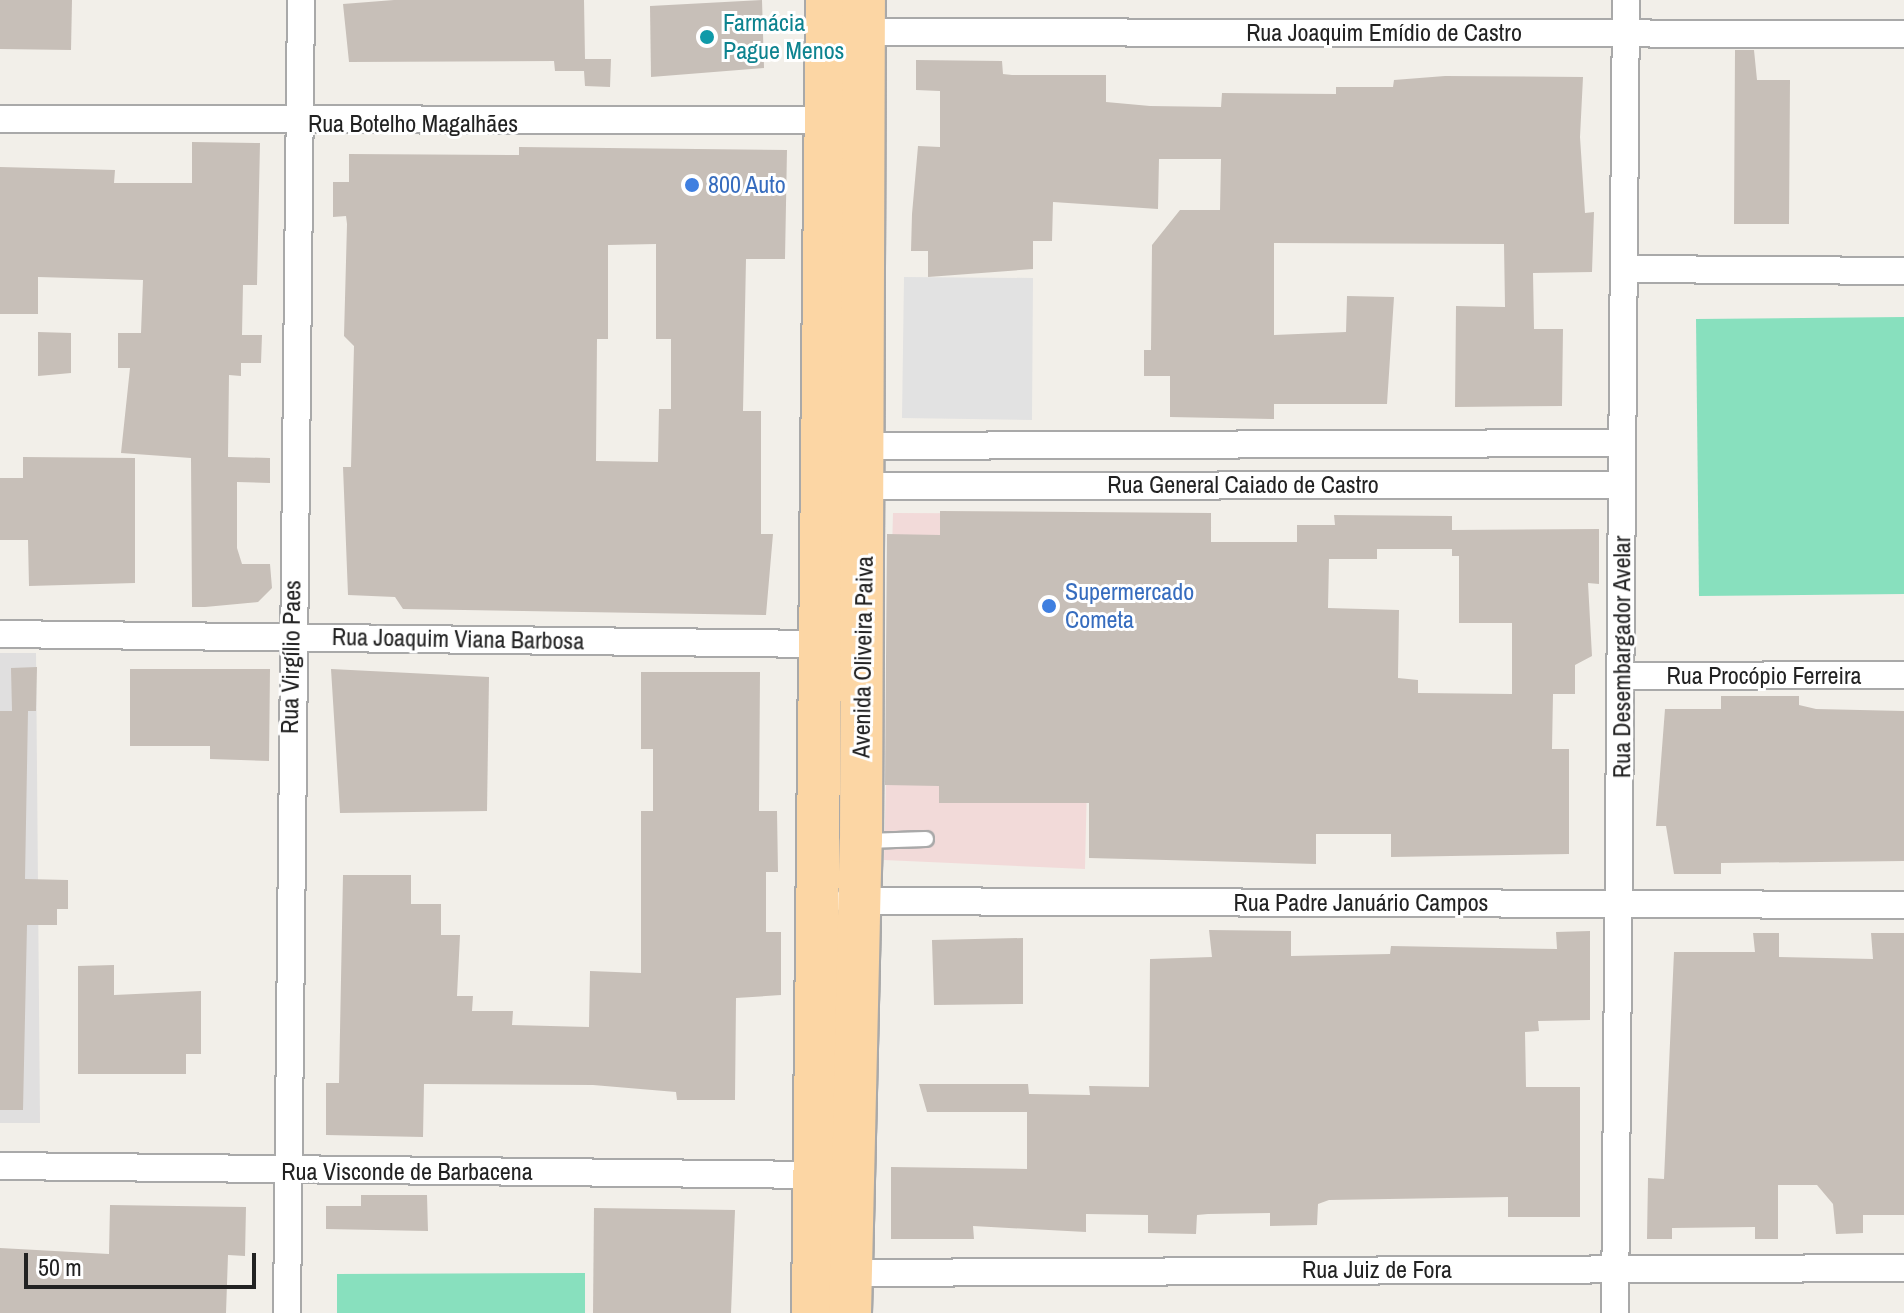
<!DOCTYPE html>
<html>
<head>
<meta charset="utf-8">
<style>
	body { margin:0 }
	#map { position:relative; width:1904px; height:1313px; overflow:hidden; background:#f2efe9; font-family:"Archivo Narrow",sans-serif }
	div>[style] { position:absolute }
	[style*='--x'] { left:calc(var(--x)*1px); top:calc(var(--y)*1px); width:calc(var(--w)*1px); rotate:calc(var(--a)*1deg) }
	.residential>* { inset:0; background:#e0dfdf }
	.commercial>* { inset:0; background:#f2dad9 }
	.pitch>* { inset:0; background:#88e0be }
	.parking>* { inset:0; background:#e2e2e2 }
	.building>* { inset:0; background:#c7bfb8 }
	.roads { filter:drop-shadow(2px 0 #a9a9a9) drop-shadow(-2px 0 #a9a9a9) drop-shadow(0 2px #a9a9a9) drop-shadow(0 -2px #a9a9a9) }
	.lane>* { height:14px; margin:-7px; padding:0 7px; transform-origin:7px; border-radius:7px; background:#fff }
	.street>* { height:26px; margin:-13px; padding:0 13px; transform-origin:13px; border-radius:13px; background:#fff }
	.primary>* { height:42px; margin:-21px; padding:0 21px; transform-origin:21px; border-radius:21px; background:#fcd6a4 }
	.dots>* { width:22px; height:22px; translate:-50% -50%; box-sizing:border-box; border:4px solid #fff; border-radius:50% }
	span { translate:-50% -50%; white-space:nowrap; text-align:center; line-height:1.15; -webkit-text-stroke:6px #fff; paint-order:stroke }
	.culture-label { font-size:24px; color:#0d838f }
	.left { translate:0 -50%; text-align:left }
	.street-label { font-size:24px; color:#222 }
	.shop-label { font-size:24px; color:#366cbe }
	.scale { position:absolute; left:24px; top:1253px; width:232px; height:36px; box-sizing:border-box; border:4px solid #222; border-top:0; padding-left:10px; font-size:24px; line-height:28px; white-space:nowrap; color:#222; -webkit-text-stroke:6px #fff; paint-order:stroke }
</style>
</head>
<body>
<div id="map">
	<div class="residential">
		<div style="clip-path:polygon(0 653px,36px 653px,40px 1123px,0 1123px)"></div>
	</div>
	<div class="commercial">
		<div style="clip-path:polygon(893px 513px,1211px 514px,1211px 694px,1089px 693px,1085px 869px,884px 860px)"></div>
	</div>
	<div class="pitch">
		<div style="clip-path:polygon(1904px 317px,1904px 594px,1699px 596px,1696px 319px)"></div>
		<div style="clip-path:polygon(585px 1273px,585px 1313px,337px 1313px,337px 1274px)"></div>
	</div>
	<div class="parking">
		<div style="clip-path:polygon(904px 277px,1033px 278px,1032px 420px,902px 418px)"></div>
	</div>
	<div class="building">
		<div style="clip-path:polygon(0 0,72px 0,71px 50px,0 49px)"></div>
		<div style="clip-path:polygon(394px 0,584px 0,585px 59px,611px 59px,610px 87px,585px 86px,584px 71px,555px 71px,554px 61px,349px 62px,343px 4px)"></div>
		<div style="clip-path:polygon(762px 0,764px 68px,651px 77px,650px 6px)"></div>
		<div style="clip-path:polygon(1735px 50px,1754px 50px,1757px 80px,1790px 80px,1789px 224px,1734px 224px)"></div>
		<div style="clip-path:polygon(916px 60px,1002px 61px,1003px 74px,1012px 75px,1106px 75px,1106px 102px,1150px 106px,1221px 107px,1222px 93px,1336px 94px,1336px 87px,1393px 87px,1394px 80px,1445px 76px,1583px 77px,1580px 137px,1585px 213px,1594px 212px,1592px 272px,1533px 273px,1534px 329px,1563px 329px,1562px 406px,1455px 407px,1456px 306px,1505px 307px,1504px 244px,1274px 243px,1274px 335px,1346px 332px,1347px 296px,1394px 297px,1387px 404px,1274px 404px,1274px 419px,1170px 417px,1170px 376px,1144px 376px,1144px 350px,1151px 350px,1152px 245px,1180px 210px,1220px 210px,1221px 159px,1159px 159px,1158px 209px,1053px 202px,1052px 241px,1033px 241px,1033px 269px,928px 277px,928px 251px,911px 251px,912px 214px,918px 146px,940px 147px,940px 91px,916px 90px)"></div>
		<div style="clip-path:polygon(192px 142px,260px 143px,257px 285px,243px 285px,242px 335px,262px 335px,261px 363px,241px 363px,241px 376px,229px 375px,228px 457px,270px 458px,270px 483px,237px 482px,237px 548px,242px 564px,270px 564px,272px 588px,258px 602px,205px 607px,192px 607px,191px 458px,121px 453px,130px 368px,118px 368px,118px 333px,141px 333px,143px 280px,38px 277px,38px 314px,0 314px,0 167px,115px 170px,114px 183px,192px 183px)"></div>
		<div style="clip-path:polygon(evenodd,519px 147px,787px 150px,785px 259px,746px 259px,743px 411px,761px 411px,761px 534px,773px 534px,766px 615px,403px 609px,395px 597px,348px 595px,343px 467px,351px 467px,354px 346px,344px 336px,347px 224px,346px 216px,333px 217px,333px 182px,349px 182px,349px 154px,519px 155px,519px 147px,656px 244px,656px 339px,671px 339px,671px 409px,659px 409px,658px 462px,596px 461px,597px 339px,608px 339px,608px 245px,656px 244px)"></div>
		<div style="clip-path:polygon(38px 332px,71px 333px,71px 373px,38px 376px)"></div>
		<div style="clip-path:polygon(23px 457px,135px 458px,135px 583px,29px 586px,28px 540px,0 540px,0 478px,23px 478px)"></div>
		<div style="clip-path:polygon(evenodd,940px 511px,1211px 513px,1211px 542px,1297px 542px,1297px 525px,1335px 525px,1334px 515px,1452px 516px,1452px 530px,1599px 529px,1599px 584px,1588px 583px,1592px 656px,1575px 665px,1575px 694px,1553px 694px,1552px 749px,1569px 749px,1569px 854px,1391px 857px,1391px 834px,1316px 834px,1316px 864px,1089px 858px,1089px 803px,939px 803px,939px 786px,885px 785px,887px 534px,940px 535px,940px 511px,1452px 543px,1452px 556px,1459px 556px,1459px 623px,1512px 623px,1512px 694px,1418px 693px,1418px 680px,1398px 678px,1399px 610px,1328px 608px,1329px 559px,1377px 559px,1377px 549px,1452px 549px,1452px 543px)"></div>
		<div style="clip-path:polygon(37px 667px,36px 711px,12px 711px,11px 668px)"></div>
		<div style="clip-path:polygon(130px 669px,270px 669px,269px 761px,210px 759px,210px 746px,130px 746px)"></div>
		<div style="clip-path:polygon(331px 669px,489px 677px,487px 811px,340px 813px)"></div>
		<div style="clip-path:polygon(641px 672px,760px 672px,759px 811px,777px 811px,778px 872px,766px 872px,766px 932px,781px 932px,781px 995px,736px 998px,735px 1100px,677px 1100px,676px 1092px,593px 1085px,424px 1084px,423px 1137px,326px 1135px,326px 1083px,339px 1083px,343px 875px,411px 875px,411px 904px,441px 904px,441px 935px,460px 935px,457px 996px,473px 996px,472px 1011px,513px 1011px,512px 1025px,589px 1027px,590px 971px,641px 973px,641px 811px,653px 811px,653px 749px,641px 749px)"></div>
		<div style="clip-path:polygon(1721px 696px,1799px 696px,1799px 705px,1816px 709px,1904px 711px,1904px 861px,1721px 863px,1721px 874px,1674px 874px,1666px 826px,1656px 826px,1665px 709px,1721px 709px)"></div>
		<div style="clip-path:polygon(0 711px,28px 711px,25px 879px,68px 880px,68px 909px,57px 909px,57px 925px,27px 925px,23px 1110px,0 1110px)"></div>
		<div style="clip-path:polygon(1209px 930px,1291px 931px,1291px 956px,1390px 954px,1391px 946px,1557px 949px,1556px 932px,1590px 931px,1590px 1020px,1538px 1021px,1539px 1031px,1525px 1032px,1526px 1087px,1580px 1087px,1580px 1217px,1508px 1217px,1508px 1197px,1329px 1200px,1318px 1204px,1317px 1225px,1270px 1226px,1270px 1213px,1208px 1214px,1197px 1215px,1196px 1234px,1148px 1233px,1148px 1215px,1086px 1214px,1086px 1232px,973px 1226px,974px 1239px,891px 1239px,891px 1167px,1027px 1169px,1027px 1112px,927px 1112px,919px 1084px,1028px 1084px,1029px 1094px,1090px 1095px,1089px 1086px,1149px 1087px,1150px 959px,1212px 957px)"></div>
		<div style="clip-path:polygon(1753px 933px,1779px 933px,1779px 957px,1873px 959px,1871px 933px,1904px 933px,1904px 1215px,1863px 1215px,1863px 1233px,1836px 1234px,1833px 1204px,1817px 1185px,1778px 1185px,1778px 1239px,1755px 1239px,1755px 1227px,1672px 1228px,1672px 1239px,1647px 1239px,1648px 1178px,1664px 1179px,1674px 952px,1755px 952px)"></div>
		<div style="clip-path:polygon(1023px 938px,1023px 1004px,934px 1005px,932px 940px)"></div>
		<div style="clip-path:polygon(114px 965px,114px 995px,201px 991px,201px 1054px,186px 1054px,186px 1074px,78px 1074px,78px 966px)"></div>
		<div style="clip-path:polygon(361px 1195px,427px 1195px,428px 1231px,326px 1229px,326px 1206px,361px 1206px)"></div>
		<div style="clip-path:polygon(110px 1205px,246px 1207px,245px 1256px,228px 1255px,226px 1313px,0 1313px,0 1248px,109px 1254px)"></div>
		<div style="clip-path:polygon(594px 1208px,735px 1210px,731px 1313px,593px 1313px)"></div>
	</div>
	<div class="roads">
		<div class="lane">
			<div style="--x:866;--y:841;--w:60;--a:-1.9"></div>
		</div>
		<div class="street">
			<div style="--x:864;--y:32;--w:1040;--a:0.11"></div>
			<div style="--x:0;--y:119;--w:826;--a:0.07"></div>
			<div style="--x:1624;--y:269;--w:280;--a:0.4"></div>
			<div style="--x:865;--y:446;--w:756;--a:-0.23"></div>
			<div style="--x:865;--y:486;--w:757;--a:-0.08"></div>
			<div style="--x:0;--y:634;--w:821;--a:0.7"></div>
			<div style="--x:1623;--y:676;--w:281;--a:-0.2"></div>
			<div style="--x:848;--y:901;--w:1056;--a:0.22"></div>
			<div style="--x:0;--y:1166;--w:814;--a:0.63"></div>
			<div style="--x:850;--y:1273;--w:1054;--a:-0.27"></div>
			<div style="--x:287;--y:1313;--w:1313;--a:-89.39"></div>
			<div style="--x:1615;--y:1313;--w:1313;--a:-89.52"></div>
		</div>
		<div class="primary">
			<div style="--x:813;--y:1313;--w:1313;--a:-89.39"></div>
			<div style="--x:850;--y:1313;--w:472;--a:-88.7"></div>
			<div style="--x:861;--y:841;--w:841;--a:-89.8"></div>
		</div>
	</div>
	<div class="dots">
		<div style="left:707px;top:37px;background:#0f9aa8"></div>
		<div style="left:692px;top:185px;background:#3f7fe0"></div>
		<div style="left:1049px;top:606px;background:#3f7fe0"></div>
	</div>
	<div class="culture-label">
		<span class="left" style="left:723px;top:37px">Farmácia<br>Pague Menos</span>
	</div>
	<div class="street-label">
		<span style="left:1384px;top:33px">Rua Joaquim Emídio de Castro</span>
		<span style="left:413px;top:124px">Rua Botelho Magalhães</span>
		<span style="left:1243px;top:485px">Rua General Caiado de Castro</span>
		<span style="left:458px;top:639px;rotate:1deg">Rua Joaquim Viana Barbosa</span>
		<span style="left:291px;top:657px;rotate:-89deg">Rua Virgílio Paes</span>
		<span style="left:863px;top:657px;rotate:-89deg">Avenida Oliveira Paiva</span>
		<span style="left:1622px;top:657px;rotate:-90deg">Rua Desembargador Avelar</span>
		<span style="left:1764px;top:676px">Rua Procópio Ferreira</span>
		<span style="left:1361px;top:903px">Rua Padre Januário Campos</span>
		<span style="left:407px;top:1172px">Rua Visconde de Barbacena</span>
		<span style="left:1377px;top:1270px">Rua Juiz de Fora</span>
	</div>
	<div class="shop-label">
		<span class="left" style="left:708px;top:185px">800 Auto</span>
		<span class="left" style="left:1065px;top:606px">Supermercado<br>Cometa</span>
	</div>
	<div class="scale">50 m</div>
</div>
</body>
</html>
